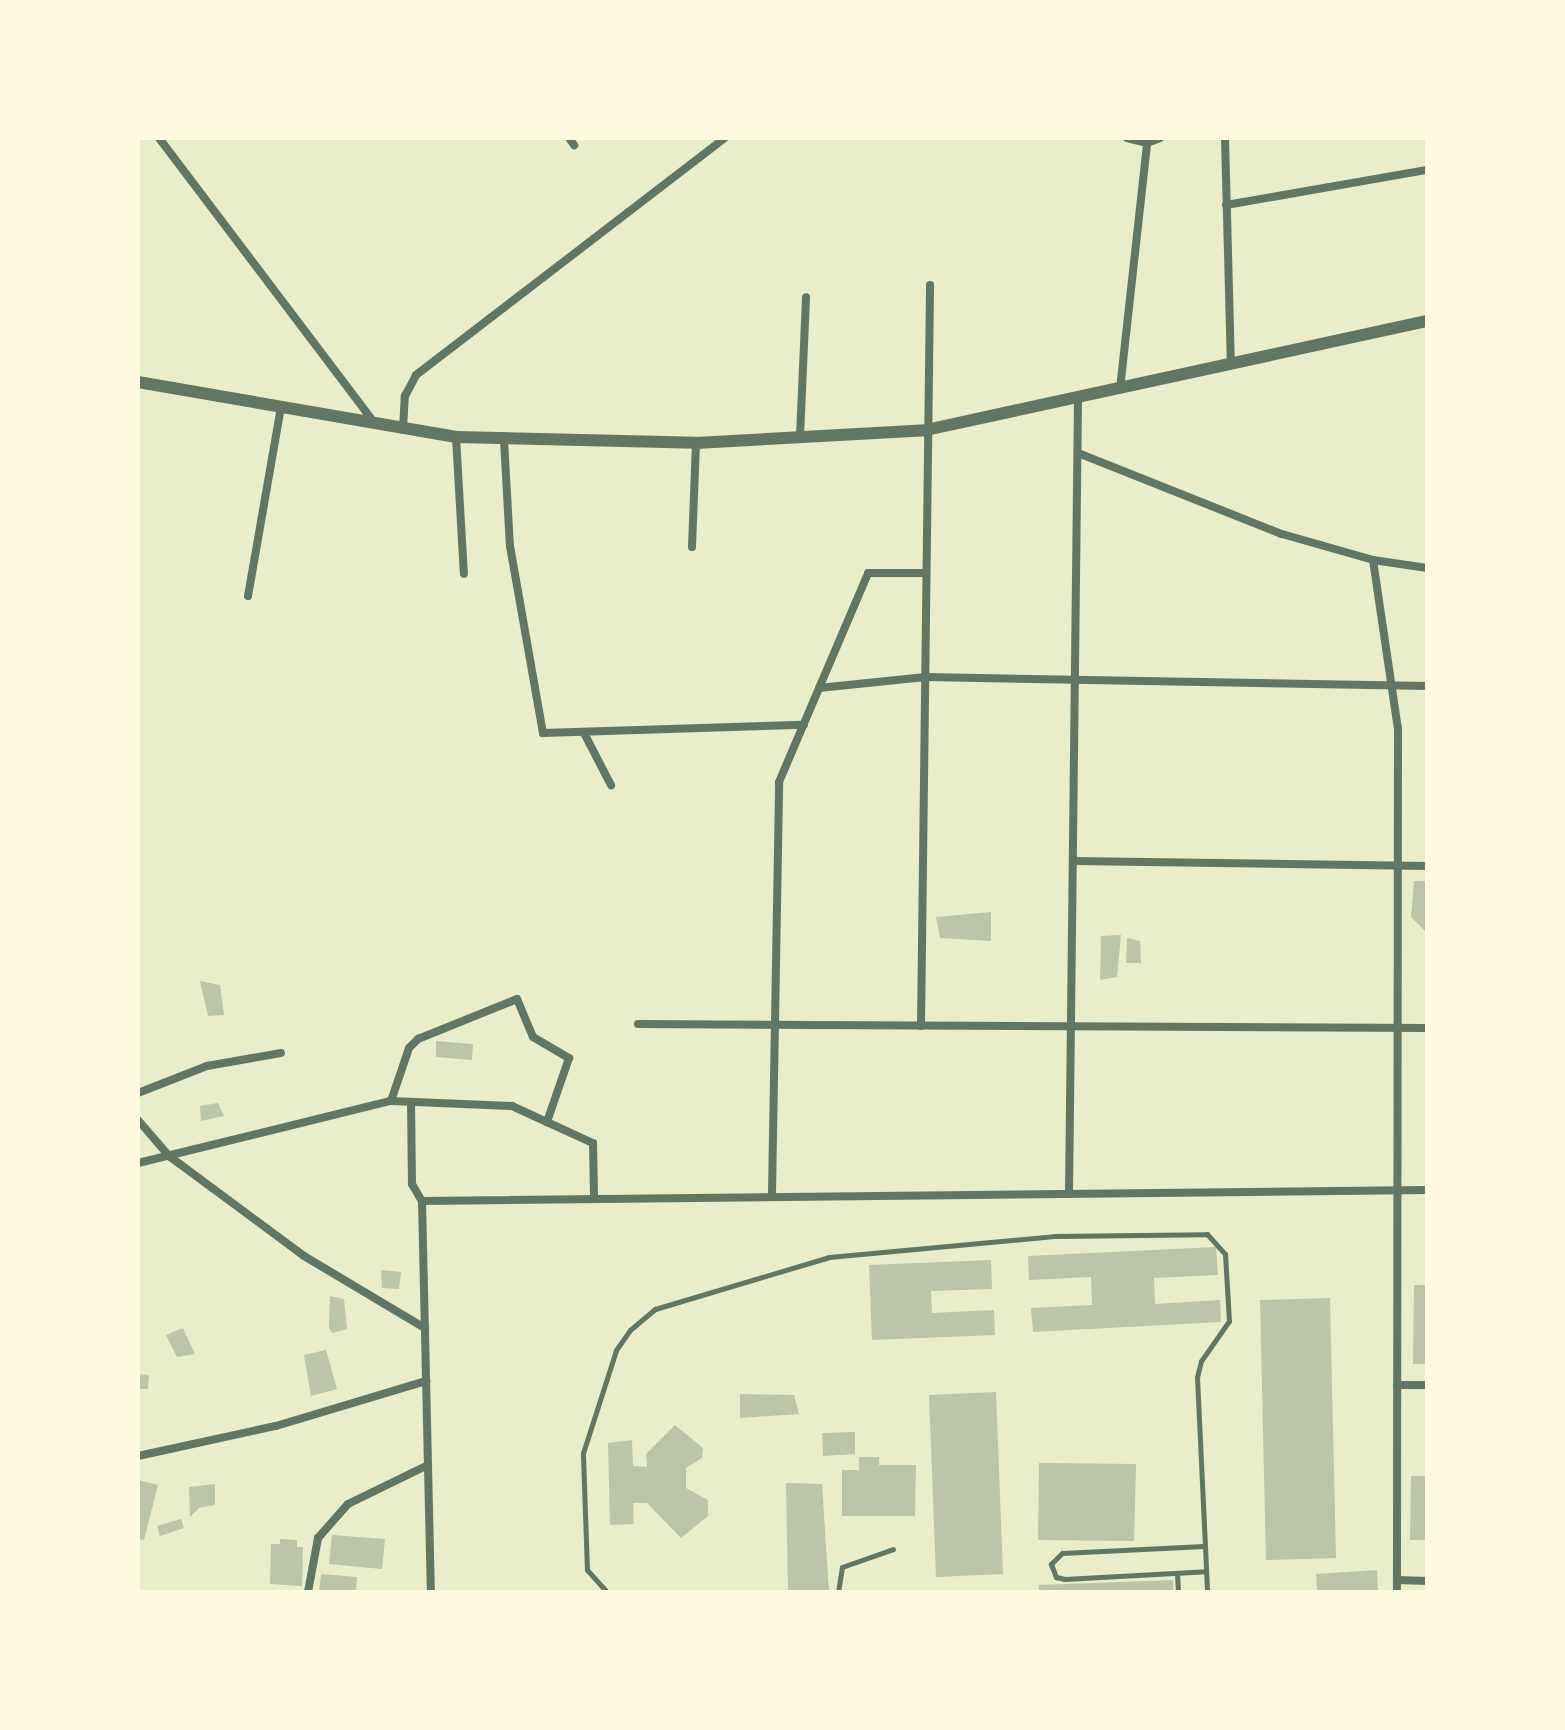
<!DOCTYPE html>
<html>
<head>
<meta charset="utf-8">
<style>
	body { margin:0 }
	#map { position:relative; width:1565px; height:1730px; overflow:hidden; background:#e9edc9; font-family:Signika,sans-serif }
	div>[style] { position:absolute }
	[style*='--x'] { left:calc(var(--x)*1px); top:calc(var(--y)*1px); width:calc(var(--w)*1px); rotate:calc(var(--a)*1deg) }
	.building>* { inset:0; background:#bcc5a7 }
	.service>* { height:5px; margin:-2.5px; padding:0 2.5px; transform-origin:2.5px; border-radius:2.5px; background:#617663 }
	.minor>* { height:8px; margin:-4px; padding:0 4px; transform-origin:4px; border-radius:4px; background:#617663 }
	.tertiary>* { height:12px; margin:-6px; padding:0 6px; transform-origin:6px; border-radius:6px; background:#617663 }
	span { translate:-50% -50%; white-space:nowrap; text-align:center; line-height:1.15; -webkit-text-stroke:6px #fefae0; paint-order:stroke }
	.frame { position:absolute; inset:0; border:140px solid #fefae0; pointer-events:none }
</style>
</head>
<body>
<div id="map">
	<div class="building">
		<div style="clip-path:polygon(1414px 881px,1427px 881px,1427px 933px,1411px 917px)"></div>
		<div style="clip-path:polygon(991px 912px,991px 941px,940px 938px,936px 917px)"></div>
		<div style="clip-path:polygon(1121px 935px,1117px 977px,1100px 980px,1101px 936px)"></div>
		<div style="clip-path:polygon(1127px 938px,1140px 941px,1141px 963px,1126px 963px)"></div>
		<div style="clip-path:polygon(200px 981px,220px 985px,224px 1015px,208px 1016px)"></div>
		<div style="clip-path:polygon(436px 1041px,473px 1044px,472px 1060px,436px 1057px)"></div>
		<div style="clip-path:polygon(218px 1103px,224px 1116px,201px 1121px,200px 1106px)"></div>
		<div style="clip-path:polygon(1216px 1247px,1218px 1275px,1154px 1278px,1155px 1304px,1220px 1300px,1221px 1322px,1033px 1332px,1031px 1308px,1092px 1305px,1091px 1277px,1029px 1280px,1028px 1256px)"></div>
		<div style="clip-path:polygon(991px 1260px,992px 1289px,931px 1291px,932px 1313px,994px 1310px,995px 1335px,872px 1340px,869px 1265px)"></div>
		<div style="clip-path:polygon(381px 1270px,401px 1272px,399px 1289px,382px 1288px)"></div>
		<div style="clip-path:polygon(1414px 1285px,1427px 1285px,1427px 1364px,1413px 1364px)"></div>
		<div style="clip-path:polygon(330px 1296px,344px 1299px,347px 1329px,332px 1333px,329px 1328px)"></div>
		<div style="clip-path:polygon(1330px 1298px,1336px 1558px,1266px 1560px,1260px 1300px)"></div>
		<div style="clip-path:polygon(183px 1328px,195px 1354px,177px 1357px,166px 1335px)"></div>
		<div style="clip-path:polygon(326px 1350px,337px 1389px,311px 1396px,304px 1355px)"></div>
		<div style="clip-path:polygon(138px 1374px,149px 1375px,148px 1389px,138px 1389px)"></div>
		<div style="clip-path:polygon(996px 1392px,1003px 1574px,936px 1577px,929px 1395px)"></div>
		<div style="clip-path:polygon(740px 1394px,794px 1395px,799px 1414px,740px 1418px)"></div>
		<div style="clip-path:polygon(675px 1425px,703px 1448px,702px 1458px,686px 1468px,686px 1488px,708px 1500px,708px 1516px,681px 1538px,647px 1503px,633px 1503px,634px 1524px,610px 1525px,608px 1443px,632px 1440px,633px 1466px,647px 1467px,646px 1454px)"></div>
		<div style="clip-path:polygon(855px 1432px,855px 1454px,823px 1456px,822px 1433px)"></div>
		<div style="clip-path:polygon(859px 1457px,879px 1457px,879px 1465px,916px 1465px,915px 1516px,842px 1516px,842px 1470px,859px 1470px)"></div>
		<div style="clip-path:polygon(1039px 1463px,1136px 1464px,1134px 1541px,1038px 1540px)"></div>
		<div style="clip-path:polygon(1411px 1476px,1427px 1476px,1427px 1540px,1410px 1540px)"></div>
		<div style="clip-path:polygon(138px 1480px,158px 1485px,144px 1540px,138px 1539px)"></div>
		<div style="clip-path:polygon(786px 1483px,822px 1484px,829px 1592px,788px 1592px)"></div>
		<div style="clip-path:polygon(215px 1484px,215px 1505px,199px 1508px,190px 1517px,189px 1487px)"></div>
		<div style="clip-path:polygon(181px 1519px,184px 1528px,160px 1536px,157px 1526px)"></div>
		<div style="clip-path:polygon(332px 1535px,385px 1539px,382px 1569px,329px 1564px)"></div>
		<div style="clip-path:polygon(280px 1539px,297px 1540px,297px 1547px,303px 1547px,302px 1586px,270px 1584px,271px 1544px,280px 1544px)"></div>
		<div style="clip-path:polygon(1377px 1570px,1378px 1592px,1317px 1592px,1316px 1574px)"></div>
		<div style="clip-path:polygon(321px 1574px,357px 1577px,356px 1592px,319px 1592px)"></div>
		<div style="clip-path:polygon(1173px 1580px,1173px 1592px,1039px 1592px,1039px 1585px)"></div>
	</div>
	<div class="service">
		<div style="--x:1204;--y:1546;--w:142;--a:177.2"></div>
		<div style="--x:1062;--y:1553;--w:16;--a:135"></div>
		<div style="--x:1051;--y:1564;--w:14;--a:69"></div>
		<div style="--x:1056;--y:1577;--w:9;--a:13"></div>
		<div style="--x:1065;--y:1579;--w:141;--a:-3.2"></div>
		<div style="--x:1177;--y:1573;--w:19;--a:87"></div>
		<div style="--x:607;--y:1592;--w:30;--a:-132"></div>
		<div style="--x:587;--y:1570;--w:117;--a:-92"></div>
		<div style="--x:583;--y:1453;--w:108;--a:-72.2"></div>
		<div style="--x:616;--y:1350;--w:24;--a:-55"></div>
		<div style="--x:630;--y:1330;--w:33;--a:-40"></div>
		<div style="--x:655;--y:1309;--w:182;--a:-16.6"></div>
		<div style="--x:829;--y:1257;--w:226;--a:-5.3"></div>
		<div style="--x:1054;--y:1236;--w:153;--a:-0.7"></div>
		<div style="--x:1207;--y:1234;--w:27;--a:48"></div>
		<div style="--x:1225;--y:1254;--w:67;--a:86.6"></div>
		<div style="--x:1229;--y:1321;--w:49;--a:125"></div>
		<div style="--x:1201;--y:1361;--w:16;--a:104"></div>
		<div style="--x:1197;--y:1377;--w:215;--a:87.3"></div>
		<div style="--x:838;--y:1592;--w:25;--a:-81"></div>
		<div style="--x:842;--y:1567;--w:54;--a:-19.4"></div>
	</div>
	<div class="minor">
		<div style="--x:159;--y:138;--w:360;--a:52.9"></div>
		<div style="--x:569;--y:138;--w:9;--a:54"></div>
		<div style="--x:1127;--y:138;--w:21;--a:14"></div>
		<div style="--x:1147;--y:143;--w:14;--a:-21"></div>
		<div style="--x:1225;--y:138;--w:222;--a:88.5"></div>
		<div style="--x:1226;--y:205;--w:204;--a:-9.9"></div>
		<div style="--x:1120;--y:389;--w:247;--a:-83.7"></div>
		<div style="--x:403;--y:430;--w:34;--a:-87"></div>
		<div style="--x:405;--y:396;--w:24;--a:-62"></div>
		<div style="--x:416;--y:375;--w:389;--a:-37.5"></div>
		<div style="--x:800;--y:436;--w:139;--a:-87.5"></div>
		<div style="--x:456;--y:437;--w:137;--a:86.7"></div>
		<div style="--x:504;--y:440;--w:106;--a:86.8"></div>
		<div style="--x:510;--y:546;--w:190;--a:80"></div>
		<div style="--x:543;--y:733;--w:261;--a:-1.8"></div>
		<div style="--x:1078;--y:453;--w:219;--a:21.7"></div>
		<div style="--x:1282;--y:534;--w:95;--a:15.9"></div>
		<div style="--x:1373;--y:560;--w:55;--a:8.4"></div>
		<div style="--x:692;--y:547;--w:104;--a:-87.8"></div>
		<div style="--x:1373;--y:560;--w:171;--a:81.6"></div>
		<div style="--x:1398;--y:729;--w:863;--a:90.07"></div>
		<div style="--x:248;--y:596;--w:193;--a:-80.1"></div>
		<div style="--x:819;--y:688;--w:107;--a:-5.9"></div>
		<div style="--x:925;--y:677;--w:502;--a:1.03"></div>
		<div style="--x:584;--y:733;--w:59;--a:62.6"></div>
		<div style="--x:1073;--y:861;--w:354;--a:0.8"></div>
		<div style="--x:638;--y:1024;--w:789;--a:0.29"></div>
		<div style="--x:921;--y:1026;--w:741;--a:-89.3"></div>
		<div style="--x:138;--y:1093;--w:74;--a:-21.4"></div>
		<div style="--x:207;--y:1066;--w:75;--a:-10"></div>
		<div style="--x:391;--y:1101;--w:56;--a:-71.2"></div>
		<div style="--x:409;--y:1048;--w:13;--a:-45"></div>
		<div style="--x:418;--y:1039;--w:107;--a:-22"></div>
		<div style="--x:517;--y:999;--w:41;--a:67.2"></div>
		<div style="--x:533;--y:1037;--w:42;--a:30.3"></div>
		<div style="--x:569;--y:1058;--w:68;--a:109"></div>
		<div style="--x:411;--y:1102;--w:82;--a:89.3"></div>
		<div style="--x:412;--y:1184;--w:20;--a:60"></div>
		<div style="--x:422;--y:1201;--w:391;--a:88.7"></div>
		<div style="--x:138;--y:1120;--w:48;--a:49.3"></div>
		<div style="--x:169;--y:1156;--w:168;--a:36.5"></div>
		<div style="--x:304;--y:1256;--w:141;--a:30.8"></div>
		<div style="--x:138;--y:1163;--w:260;--a:-13.8"></div>
		<div style="--x:391;--y:1101;--w:121;--a:2.4"></div>
		<div style="--x:512;--y:1106;--w:89;--a:24.6"></div>
		<div style="--x:593;--y:1143;--w:54;--a:88.9"></div>
		<div style="--x:772;--y:1193;--w:411;--a:-89"></div>
		<div style="--x:779;--y:782;--w:227;--a:-66.9"></div>
		<div style="--x:868;--y:573;--w:56;--a:0"></div>
		<div style="--x:1069;--y:1194;--w:794;--a:-89.35"></div>
		<div style="--x:422;--y:1201;--w:1005;--a:-0.63"></div>
		<div style="--x:1397;--y:1385;--w:30;--a:0"></div>
		<div style="--x:138;--y:1456;--w:141;--a:-12.3"></div>
		<div style="--x:276;--y:1426;--w:157;--a:-16.7"></div>
		<div style="--x:1397;--y:1580;--w:30;--a:2"></div>
		<div style="--x:308;--y:1592;--w:55;--a:-79.5"></div>
		<div style="--x:318;--y:1538;--w:45;--a:-48.6"></div>
		<div style="--x:348;--y:1504;--w:89;--a:-26"></div>
	</div>
	<div class="tertiary">
		<div style="--x:138;--y:382;--w:323;--a:9.8"></div>
		<div style="--x:456;--y:437;--w:240;--a:1.4"></div>
		<div style="--x:696;--y:443;--w:230;--a:-3.2"></div>
		<div style="--x:926;--y:430;--w:513;--a:-12.27"></div>
	</div>
	<div class="frame"></div>
</div>
</body>
</html>
